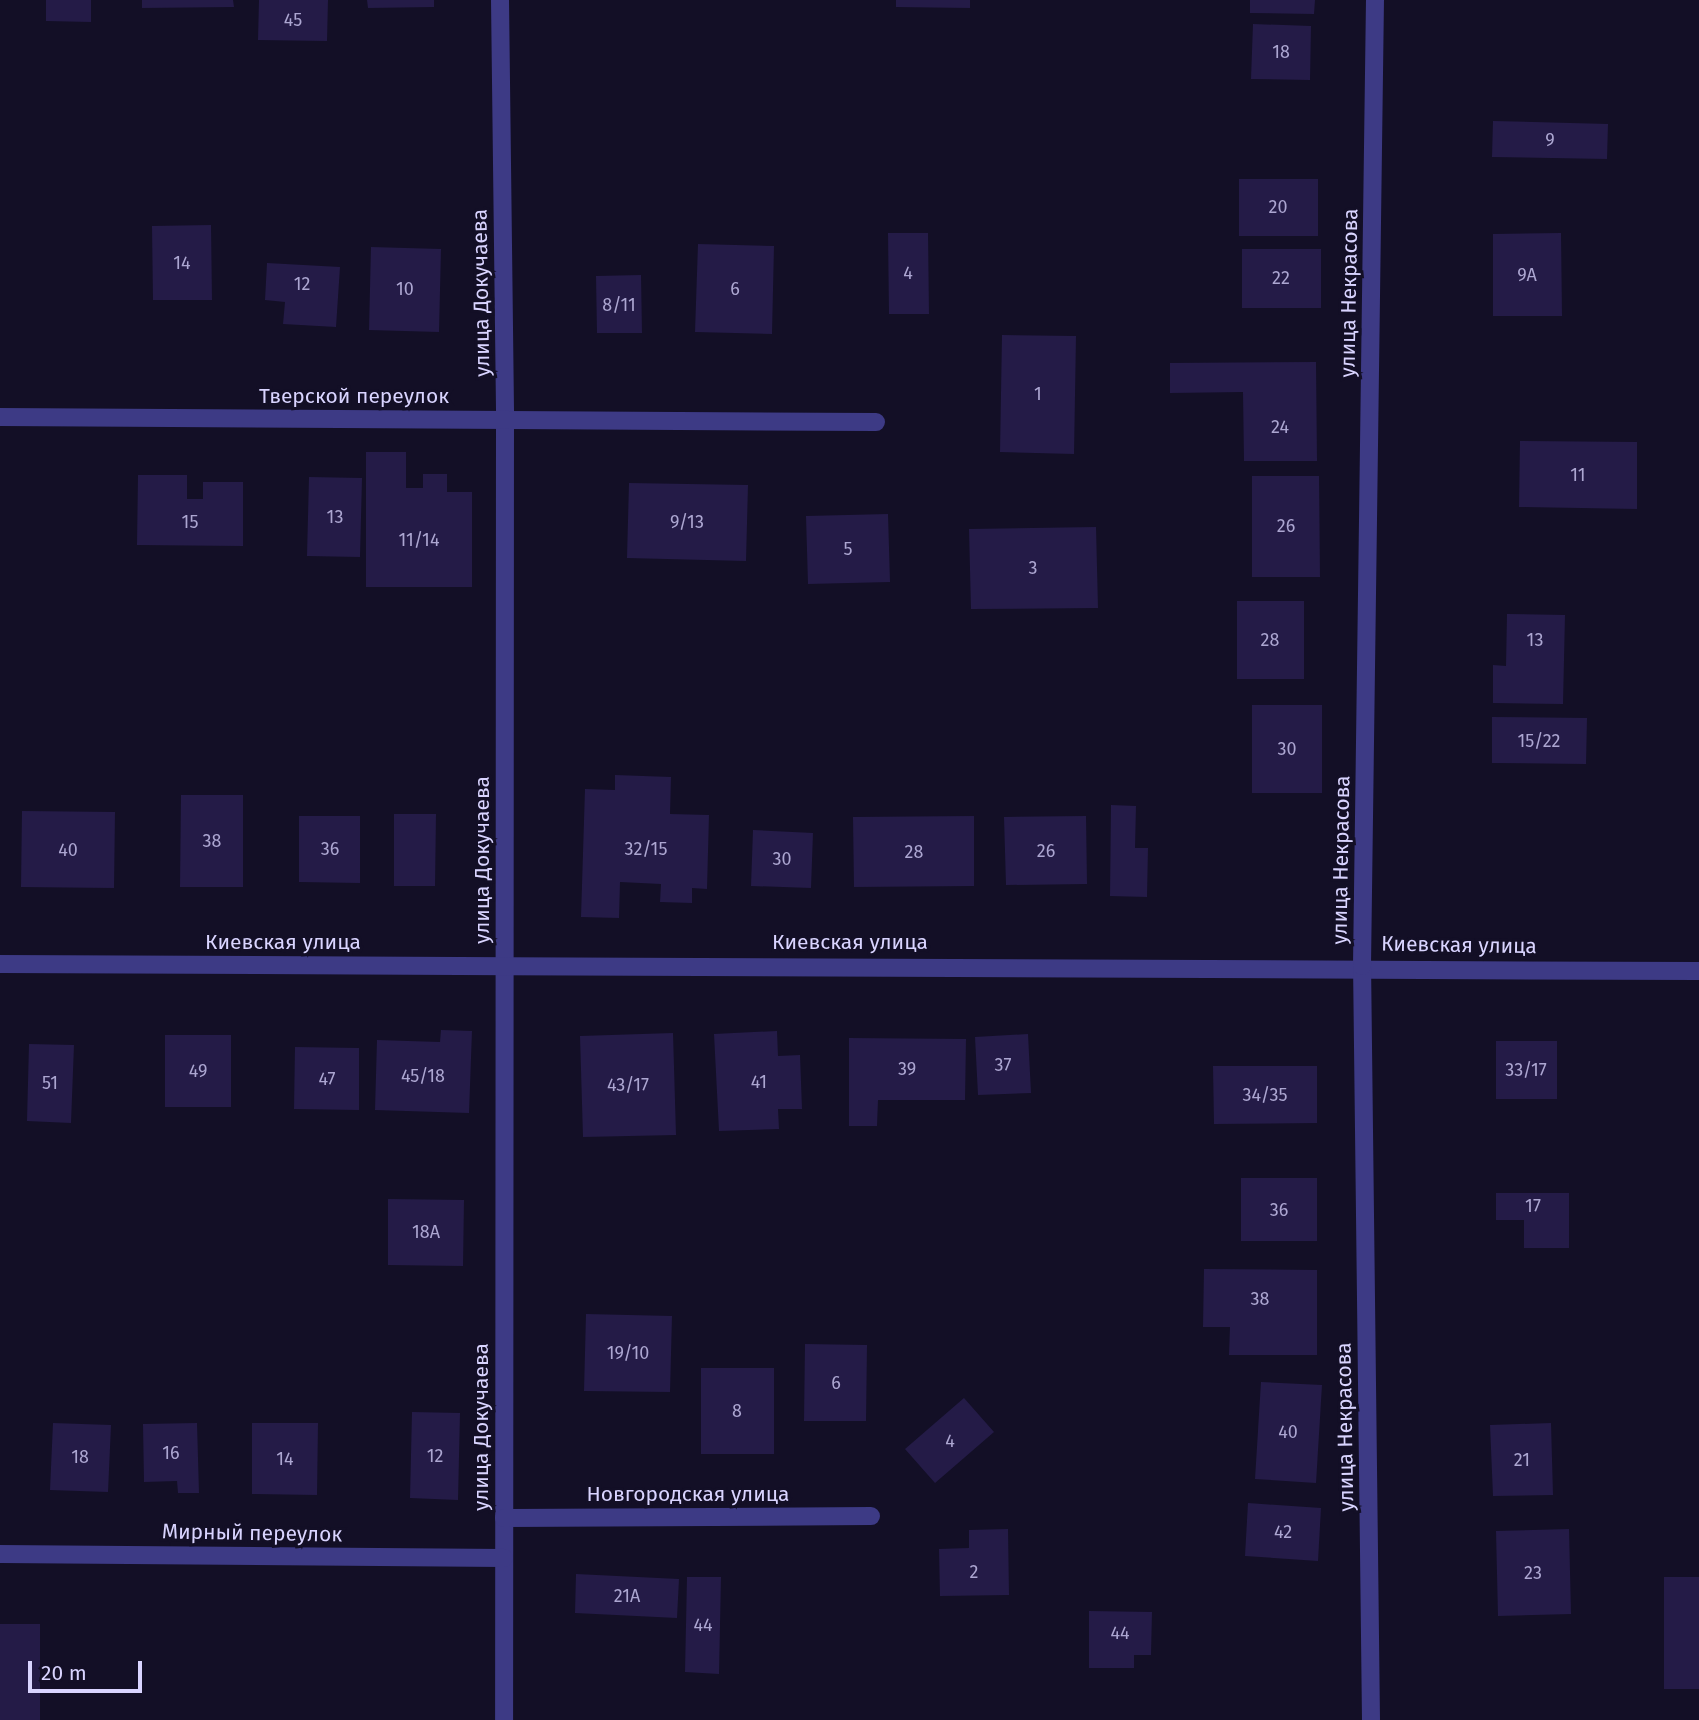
<!DOCTYPE html>
<html>
<head>
<meta charset="utf-8">
<style>
	body { margin:0 }
	#map { position:relative; width:1699px; height:1720px; overflow:hidden; background:#130f26; font-family:"Fira Sans",sans-serif }
	div>[style] { position:absolute }
	[style*='--x'] { left:calc(var(--x)*1px); top:calc(var(--y)*1px); width:calc(var(--w)*1px); rotate:calc(var(--a)*1deg) }
	.building>* { inset:0; background:#241b47 }
	.street>* { height:18px; margin:-9px; padding:0 9px; transform-origin:9px; border-radius:9px; background:#3d3a85 }
	span { translate:-50% -50%; white-space:nowrap; text-align:center; line-height:1.15; -webkit-text-stroke:6px #130f26; paint-order:stroke }
	.number-label { font-size:18px; color:#aca6d1 }
	.number-label span { -webkit-text-stroke-width:0 }
	.street-label { font-size:21px; color:#d9d4ff }
	.scale { position:absolute; left:28px; top:1661px; width:114px; height:32px; box-sizing:border-box; border:4px solid #d9d4ff; border-top:0; padding-left:9px; font-size:21px; line-height:24px; white-space:nowrap; color:#d9d4ff; -webkit-text-stroke:5px #130f26; paint-order:stroke }
</style>
</head>
<body>
<div id="map">
	<div class="building">
		<div style="clip-path:polygon(46px 0,91px 0,91px 22px,46px 21px)"></div>
		<div style="clip-path:polygon(142px 0,233px 0,234px 7px,142px 8px)"></div>
		<div style="clip-path:polygon(259px 0,328px 0,327px 41px,258px 40px)"></div>
		<div style="clip-path:polygon(367px 0,434px 0,434px 7px,368px 8px)"></div>
		<div style="clip-path:polygon(896px 0,970px 0,970px 8px,896px 7px)"></div>
		<div style="clip-path:polygon(1250px 0,1315px 0,1314px 14px,1250px 13px)"></div>
		<div style="clip-path:polygon(1253px 24px,1311px 26px,1310px 80px,1251px 79px)"></div>
		<div style="clip-path:polygon(1493px 121px,1608px 124px,1607px 159px,1492px 157px)"></div>
		<div style="clip-path:polygon(1239px 179px,1318px 179px,1318px 236px,1239px 236px)"></div>
		<div style="clip-path:polygon(211px 225px,212px 300px,153px 300px,152px 226px)"></div>
		<div style="clip-path:polygon(888px 233px,928px 233px,929px 314px,889px 314px)"></div>
		<div style="clip-path:polygon(1561px 233px,1562px 316px,1493px 316px,1493px 234px)"></div>
		<div style="clip-path:polygon(698px 244px,774px 246px,772px 334px,695px 332px)"></div>
		<div style="clip-path:polygon(371px 247px,441px 249px,439px 332px,369px 330px)"></div>
		<div style="clip-path:polygon(1242px 249px,1321px 249px,1321px 308px,1242px 308px)"></div>
		<div style="clip-path:polygon(267px 263px,340px 267px,336px 327px,283px 324px,285px 302px,265px 300px)"></div>
		<div style="clip-path:polygon(641px 275px,642px 333px,597px 333px,596px 276px)"></div>
		<div style="clip-path:polygon(1002px 335px,1076px 336px,1074px 454px,1000px 452px)"></div>
		<div style="clip-path:polygon(1316px 362px,1317px 461px,1244px 461px,1243px 392px,1170px 393px,1170px 363px)"></div>
		<div style="clip-path:polygon(1520px 441px,1637px 442px,1637px 509px,1519px 507px)"></div>
		<div style="clip-path:polygon(366px 452px,406px 452px,406px 488px,423px 488px,423px 474px,447px 474px,447px 492px,472px 492px,472px 587px,366px 587px)"></div>
		<div style="clip-path:polygon(138px 475px,187px 475px,187px 499px,203px 499px,203px 482px,243px 482px,243px 546px,137px 545px)"></div>
		<div style="clip-path:polygon(1252px 476px,1319px 476px,1320px 577px,1252px 577px)"></div>
		<div style="clip-path:polygon(309px 477px,362px 478px,360px 557px,307px 556px)"></div>
		<div style="clip-path:polygon(629px 483px,748px 485px,746px 561px,627px 558px)"></div>
		<div style="clip-path:polygon(888px 514px,890px 582px,808px 584px,806px 516px)"></div>
		<div style="clip-path:polygon(1096px 527px,1098px 608px,971px 609px,969px 529px)"></div>
		<div style="clip-path:polygon(1237px 601px,1304px 601px,1304px 679px,1237px 679px)"></div>
		<div style="clip-path:polygon(1507px 614px,1565px 615px,1563px 704px,1493px 703px,1493px 665px,1506px 666px)"></div>
		<div style="clip-path:polygon(1252px 705px,1322px 705px,1322px 793px,1252px 793px)"></div>
		<div style="clip-path:polygon(1492px 717px,1587px 718px,1586px 764px,1492px 763px)"></div>
		<div style="clip-path:polygon(615px 775px,671px 777px,670px 814px,709px 815px,707px 889px,692px 888px,692px 903px,660px 902px,661px 884px,620px 882px,619px 918px,581px 917px,585px 789px,615px 790px)"></div>
		<div style="clip-path:polygon(181px 795px,243px 795px,243px 887px,180px 887px)"></div>
		<div style="clip-path:polygon(1111px 805px,1136px 806px,1135px 848px,1148px 848px,1147px 897px,1110px 896px)"></div>
		<div style="clip-path:polygon(22px 811px,115px 812px,114px 888px,21px 887px)"></div>
		<div style="clip-path:polygon(394px 814px,436px 814px,435px 886px,394px 886px)"></div>
		<div style="clip-path:polygon(299px 816px,360px 816px,360px 883px,299px 882px)"></div>
		<div style="clip-path:polygon(974px 816px,974px 886px,854px 887px,853px 817px)"></div>
		<div style="clip-path:polygon(1086px 816px,1087px 884px,1006px 885px,1004px 817px)"></div>
		<div style="clip-path:polygon(753px 830px,813px 833px,811px 888px,751px 886px)"></div>
		<div style="clip-path:polygon(441px 1030px,472px 1031px,469px 1113px,375px 1110px,377px 1040px,440px 1042px)"></div>
		<div style="clip-path:polygon(777px 1031px,778px 1056px,800px 1055px,802px 1109px,778px 1109px,779px 1129px,719px 1131px,714px 1034px)"></div>
		<div style="clip-path:polygon(673px 1033px,676px 1135px,583px 1137px,580px 1036px)"></div>
		<div style="clip-path:polygon(1028px 1034px,1031px 1093px,978px 1095px,975px 1037px)"></div>
		<div style="clip-path:polygon(165px 1035px,231px 1035px,231px 1107px,165px 1107px)"></div>
		<div style="clip-path:polygon(849px 1038px,966px 1039px,965px 1100px,878px 1100px,877px 1126px,849px 1126px)"></div>
		<div style="clip-path:polygon(1496px 1041px,1557px 1041px,1557px 1099px,1496px 1099px)"></div>
		<div style="clip-path:polygon(29px 1044px,74px 1045px,71px 1123px,27px 1121px)"></div>
		<div style="clip-path:polygon(295px 1047px,359px 1048px,359px 1110px,294px 1109px)"></div>
		<div style="clip-path:polygon(1213px 1066px,1317px 1066px,1317px 1123px,1214px 1124px)"></div>
		<div style="clip-path:polygon(1241px 1178px,1317px 1178px,1317px 1241px,1241px 1241px)"></div>
		<div style="clip-path:polygon(1496px 1193px,1569px 1193px,1569px 1248px,1524px 1248px,1524px 1220px,1496px 1220px)"></div>
		<div style="clip-path:polygon(388px 1199px,464px 1200px,463px 1266px,388px 1265px)"></div>
		<div style="clip-path:polygon(1204px 1269px,1317px 1270px,1317px 1355px,1229px 1355px,1230px 1327px,1203px 1327px)"></div>
		<div style="clip-path:polygon(586px 1314px,672px 1316px,670px 1392px,584px 1391px)"></div>
		<div style="clip-path:polygon(805px 1344px,867px 1345px,866px 1421px,804px 1421px)"></div>
		<div style="clip-path:polygon(701px 1368px,774px 1368px,774px 1454px,701px 1454px)"></div>
		<div style="clip-path:polygon(1261px 1382px,1322px 1385px,1316px 1483px,1255px 1479px)"></div>
		<div style="clip-path:polygon(964px 1398px,994px 1432px,935px 1483px,905px 1449px)"></div>
		<div style="clip-path:polygon(412px 1412px,460px 1413px,458px 1500px,410px 1498px)"></div>
		<div style="clip-path:polygon(53px 1423px,111px 1425px,108px 1492px,50px 1490px)"></div>
		<div style="clip-path:polygon(197px 1423px,199px 1493px,178px 1493px,177px 1481px,144px 1482px,143px 1424px)"></div>
		<div style="clip-path:polygon(252px 1423px,318px 1423px,317px 1495px,252px 1494px)"></div>
		<div style="clip-path:polygon(1551px 1423px,1553px 1495px,1493px 1496px,1490px 1425px)"></div>
		<div style="clip-path:polygon(1248px 1503px,1321px 1508px,1318px 1561px,1245px 1556px)"></div>
		<div style="clip-path:polygon(1008px 1529px,1009px 1595px,940px 1596px,939px 1549px,969px 1548px,969px 1530px)"></div>
		<div style="clip-path:polygon(1569px 1529px,1571px 1614px,1498px 1616px,1496px 1531px)"></div>
		<div style="clip-path:polygon(576px 1574px,679px 1579px,677px 1618px,575px 1613px)"></div>
		<div style="clip-path:polygon(687px 1577px,721px 1577px,719px 1674px,685px 1672px)"></div>
		<div style="clip-path:polygon(1664px 1577px,1699px 1577px,1699px 1689px,1664px 1689px)"></div>
		<div style="clip-path:polygon(1089px 1611px,1152px 1612px,1151px 1655px,1134px 1655px,1134px 1668px,1089px 1668px)"></div>
		<div style="clip-path:polygon(0 1624px,40px 1624px,40px 1720px,0 1720px)"></div>
	</div>
	<div class="street">
		<div style="--x:500;--y:0;--w:420;--a:89.3"></div>
		<div style="--x:505;--y:420;--w:1300;--a:90.04"></div>
		<div style="--x:0;--y:417;--w:876;--a:0.33"></div>
		<div style="--x:0;--y:964;--w:1699;--a:0.24"></div>
		<div style="--x:504;--y:1518;--w:367;--a:-0.3"></div>
		<div style="--x:0;--y:1554;--w:504;--a:0.45"></div>
		<div style="--x:1371;--y:1720;--w:754;--a:-90.68"></div>
		<div style="--x:1362;--y:966;--w:966;--a:-89.23"></div>
	</div>
	<div class="number-label">
		<span style="left:293px;top:20px">45</span>
		<span style="left:1281px;top:52px">18</span>
		<span style="left:1550px;top:140px">9</span>
		<span style="left:1278px;top:207px">20</span>
		<span style="left:182px;top:263px">14</span>
		<span style="left:908px;top:273px">4</span>
		<span style="left:1527px;top:275px">9А</span>
		<span style="left:1281px;top:278px">22</span>
		<span style="left:302px;top:284px">12</span>
		<span style="left:405px;top:289px">10</span>
		<span style="left:735px;top:289px">6</span>
		<span style="left:619px;top:305px">8/11</span>
		<span style="left:1038px;top:394px">1</span>
		<span style="left:1280px;top:427px">24</span>
		<span style="left:1578px;top:475px">11</span>
		<span style="left:335px;top:517px">13</span>
		<span style="left:190px;top:522px">15</span>
		<span style="left:687px;top:522px">9/13</span>
		<span style="left:1286px;top:526px">26</span>
		<span style="left:419px;top:540px">11/14</span>
		<span style="left:848px;top:549px">5</span>
		<span style="left:1033px;top:568px">3</span>
		<span style="left:1270px;top:640px">28</span>
		<span style="left:1535px;top:640px">13</span>
		<span style="left:1539px;top:741px">15/22</span>
		<span style="left:1287px;top:749px">30</span>
		<span style="left:212px;top:841px">38</span>
		<span style="left:330px;top:849px">36</span>
		<span style="left:646px;top:849px">32/15</span>
		<span style="left:68px;top:850px">40</span>
		<span style="left:1046px;top:851px">26</span>
		<span style="left:914px;top:852px">28</span>
		<span style="left:782px;top:859px">30</span>
		<span style="left:1003px;top:1065px">37</span>
		<span style="left:907px;top:1069px">39</span>
		<span style="left:1526px;top:1070px">33/17</span>
		<span style="left:198px;top:1071px">49</span>
		<span style="left:423px;top:1076px">45/18</span>
		<span style="left:327px;top:1079px">47</span>
		<span style="left:759px;top:1082px">41</span>
		<span style="left:50px;top:1083px">51</span>
		<span style="left:628px;top:1085px">43/17</span>
		<span style="left:1265px;top:1095px">34/35</span>
		<span style="left:1533px;top:1206px">17</span>
		<span style="left:1279px;top:1210px">36</span>
		<span style="left:426px;top:1232px">18А</span>
		<span style="left:1260px;top:1299px">38</span>
		<span style="left:628px;top:1353px">19/10</span>
		<span style="left:836px;top:1383px">6</span>
		<span style="left:737px;top:1411px">8</span>
		<span style="left:1288px;top:1432px">40</span>
		<span style="left:950px;top:1441px">4</span>
		<span style="left:171px;top:1453px">16</span>
		<span style="left:435px;top:1456px">12</span>
		<span style="left:80px;top:1457px">18</span>
		<span style="left:285px;top:1459px">14</span>
		<span style="left:1522px;top:1460px">21</span>
		<span style="left:1283px;top:1532px">42</span>
		<span style="left:974px;top:1572px">2</span>
		<span style="left:1533px;top:1573px">23</span>
		<span style="left:627px;top:1596px">21А</span>
		<span style="left:703px;top:1625px">44</span>
		<span style="left:1120px;top:1633px">44</span>
	</div>
	<div class="street-label">
		<span style="left:481px;top:293px;rotate:-91deg">улица Докучаева</span>
		<span style="left:1349px;top:293px;rotate:-89deg">улица Некрасова</span>
		<span style="left:354px;top:396px">Тверской переулок</span>
		<span style="left:482px;top:860px;rotate:-90deg">улица Докучаева</span>
		<span style="left:1341px;top:860px;rotate:-89deg">улица Некрасова</span>
		<span style="left:283px;top:942px">Киевская улица</span>
		<span style="left:850px;top:942px">Киевская улица</span>
		<span style="left:1459px;top:945px;rotate:1deg">Киевская улица</span>
		<span style="left:481px;top:1427px;rotate:-90deg">улица Докучаева</span>
		<span style="left:1345px;top:1427px;rotate:-91deg">улица Некрасова</span>
		<span style="left:688px;top:1494px">Новгородская улица</span>
		<span style="left:252px;top:1533px;rotate:1deg">Мирный переулок</span>
	</div>
	<div class="scale">20 m</div>
</div>
</body>
</html>
